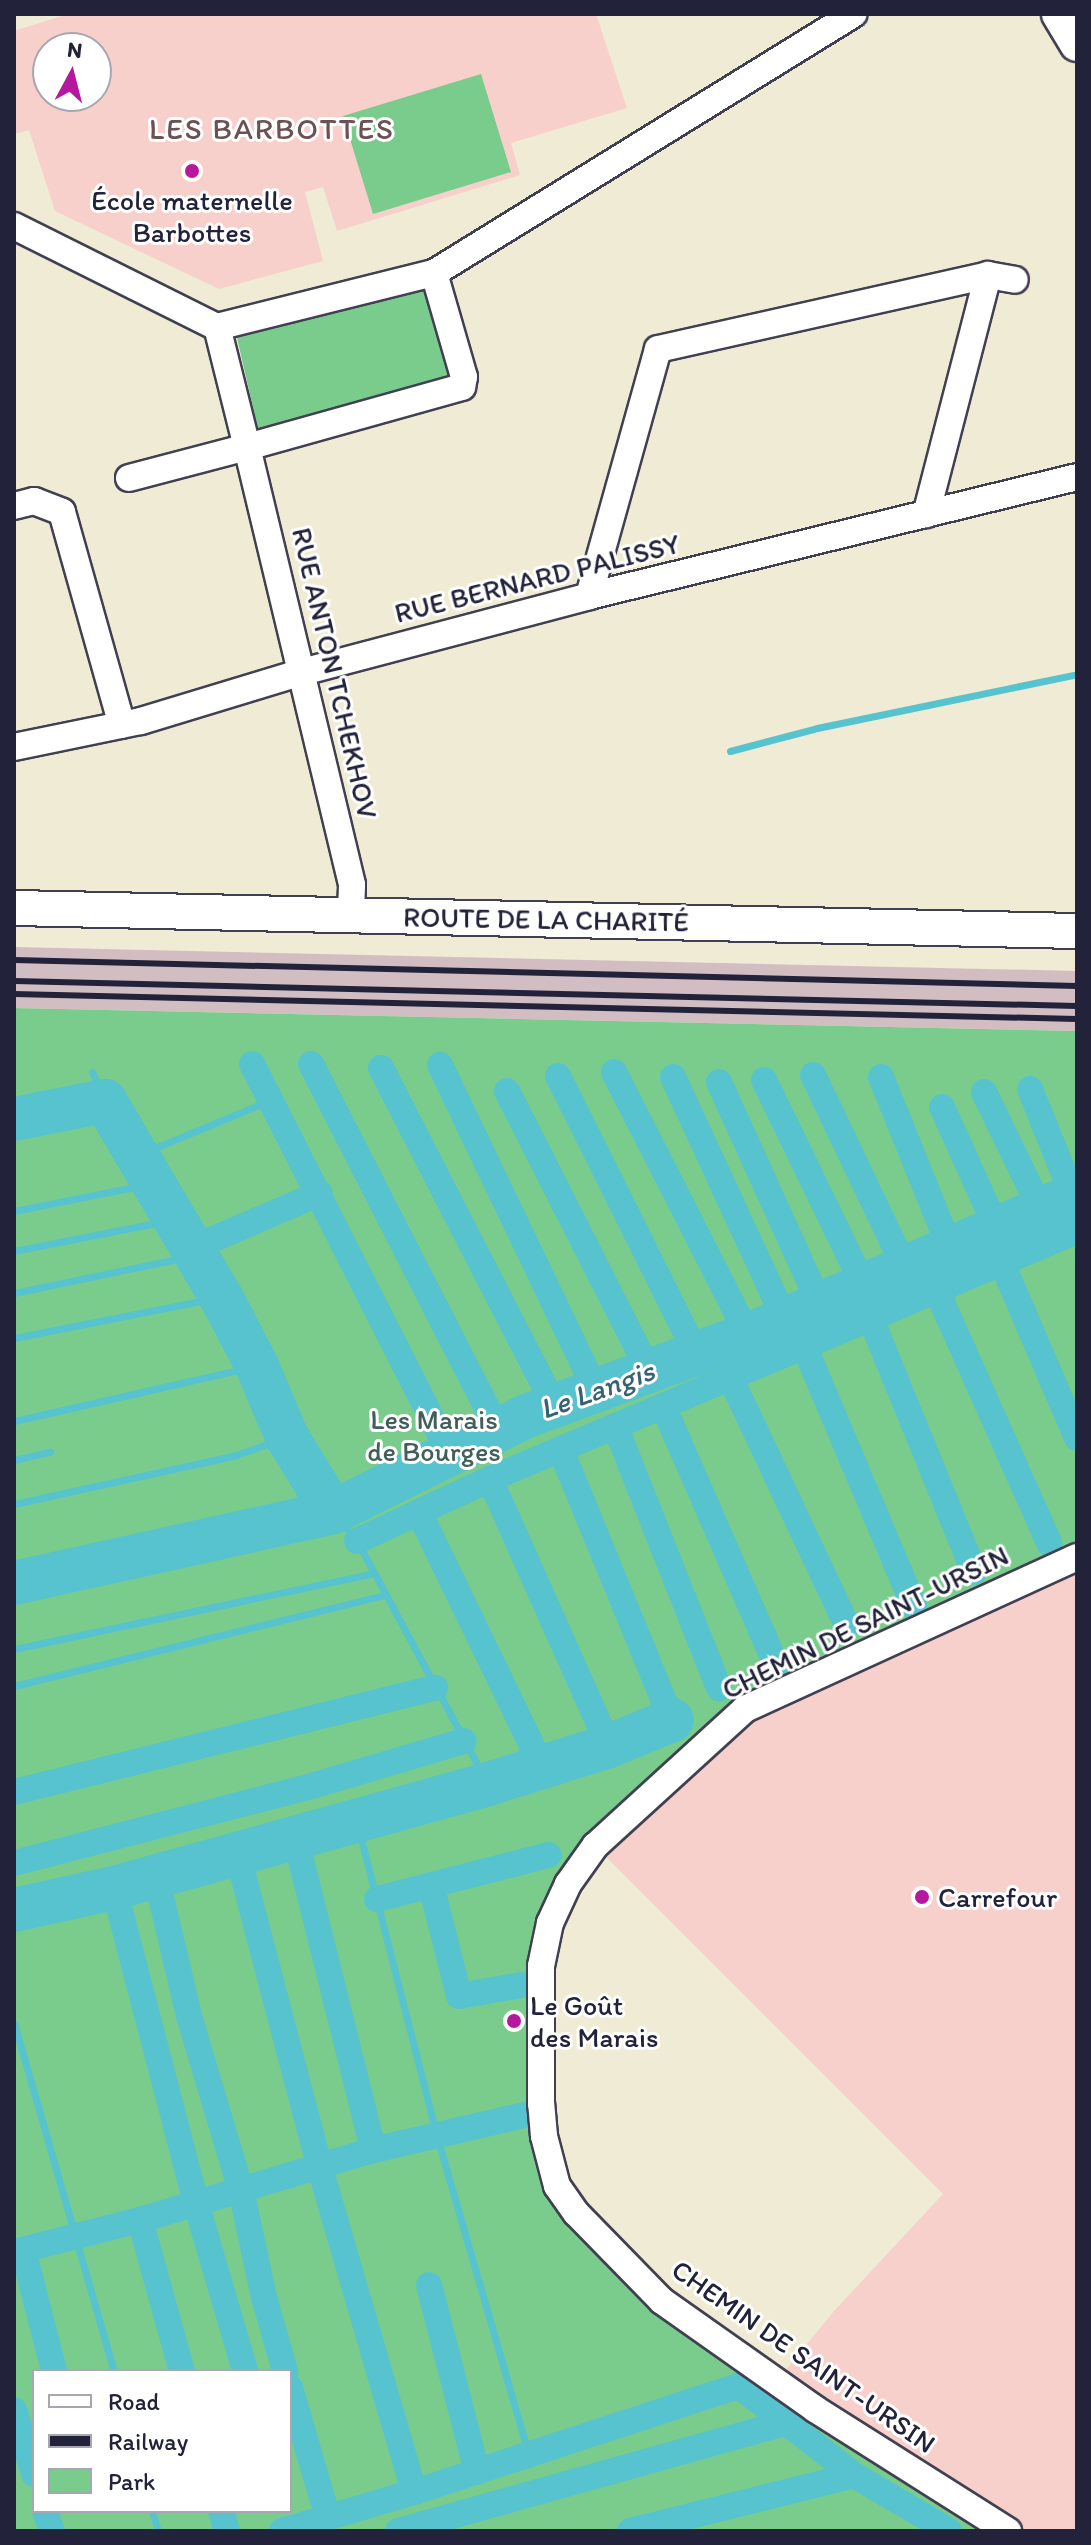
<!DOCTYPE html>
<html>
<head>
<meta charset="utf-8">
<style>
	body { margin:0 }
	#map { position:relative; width:1091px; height:2545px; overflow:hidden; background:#efebd4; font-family:Itim,sans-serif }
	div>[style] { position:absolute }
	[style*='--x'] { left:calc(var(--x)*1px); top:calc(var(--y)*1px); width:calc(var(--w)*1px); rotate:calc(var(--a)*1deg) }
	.built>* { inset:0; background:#f7d0cb }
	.industrial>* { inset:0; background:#d2bec2 }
	.green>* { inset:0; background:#7acc8d }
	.stream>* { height:7px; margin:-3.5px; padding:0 3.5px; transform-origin:3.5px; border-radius:3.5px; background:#56c3ce }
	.canal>* { height:26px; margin:-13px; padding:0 13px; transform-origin:13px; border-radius:13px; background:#56c3ce }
	.river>* { height:44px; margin:-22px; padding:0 22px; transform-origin:22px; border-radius:22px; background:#56c3ce }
	.roads { filter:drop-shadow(2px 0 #414052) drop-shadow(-2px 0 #414052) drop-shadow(0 2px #414052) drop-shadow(0 -2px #414052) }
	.minor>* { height:26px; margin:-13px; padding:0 13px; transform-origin:13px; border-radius:13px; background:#fff }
	.major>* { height:34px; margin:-17px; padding:0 17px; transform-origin:17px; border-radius:17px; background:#fff }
	.rail>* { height:6px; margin:-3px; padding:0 3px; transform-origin:3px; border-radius:3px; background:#22223b }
	.dots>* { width:22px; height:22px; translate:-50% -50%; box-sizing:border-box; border:4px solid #fff; border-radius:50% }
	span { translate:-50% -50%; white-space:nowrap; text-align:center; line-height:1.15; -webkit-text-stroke:6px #fff; paint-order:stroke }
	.poi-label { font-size:28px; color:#22223b }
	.left { translate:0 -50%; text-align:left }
	.street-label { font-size:28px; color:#22223b }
	.park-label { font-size:28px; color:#415e58 }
	.neighbourhood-label { font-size:30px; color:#6b5151; letter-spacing:2px }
	.water-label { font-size:30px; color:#376276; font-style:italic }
	.frame { position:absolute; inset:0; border:16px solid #22223b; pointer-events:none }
	.legend { position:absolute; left:32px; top:2369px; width:260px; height:144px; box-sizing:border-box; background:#fff; border:2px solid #a7a7b1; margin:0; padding:10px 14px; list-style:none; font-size:24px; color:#22223b }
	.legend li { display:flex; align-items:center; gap:16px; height:40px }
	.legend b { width:40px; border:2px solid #a7a7b1 }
	.north { position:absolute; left:32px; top:32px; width:80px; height:80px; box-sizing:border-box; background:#fff; border:2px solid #a7a7b1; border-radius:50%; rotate:7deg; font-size:22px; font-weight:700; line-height:32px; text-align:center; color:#22223b }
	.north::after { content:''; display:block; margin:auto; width:28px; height:36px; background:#b5179e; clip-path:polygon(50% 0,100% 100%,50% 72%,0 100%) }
</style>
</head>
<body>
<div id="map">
	<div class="built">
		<div style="clip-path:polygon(evenodd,68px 14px,596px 14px,627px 108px,511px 143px,520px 175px,337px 231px,323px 187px,305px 192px,323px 261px,219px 289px,55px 211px,29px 130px,14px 134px,14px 31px,68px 14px,48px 48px,96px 48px,96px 96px,48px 96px,48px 48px)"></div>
		<div style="clip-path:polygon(1077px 1570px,1077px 2531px,1008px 2531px,776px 2382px,834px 2311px,943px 2194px,595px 1846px,738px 1724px)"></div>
	</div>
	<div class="industrial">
		<div style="clip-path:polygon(14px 947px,1077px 971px,1077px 1031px,14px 1008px)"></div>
	</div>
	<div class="green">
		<div style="clip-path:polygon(481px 74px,511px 172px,373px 214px,343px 116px)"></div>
		<div style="clip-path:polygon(420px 290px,425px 291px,449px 378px,261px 431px,258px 429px,237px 338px,241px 332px)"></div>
		<div style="clip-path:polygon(evenodd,14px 1008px,1077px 1031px,1077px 1570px,738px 1724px,602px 1840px,550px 1923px,541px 2104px,576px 2213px,662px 2301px,1008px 2531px,14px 2531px,14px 1008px,34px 2371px,290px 2371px,290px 2511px,34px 2511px,34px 2371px)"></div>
	</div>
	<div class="stream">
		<div style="--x:730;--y:751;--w:90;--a:-14.8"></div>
		<div style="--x:817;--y:728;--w:266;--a:-11.7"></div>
		<div style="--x:92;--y:1072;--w:32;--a:66"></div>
		<div style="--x:138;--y:1155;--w:144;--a:-22.5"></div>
		<div style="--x:14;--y:1211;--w:143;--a:-11.3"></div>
		<div style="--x:14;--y:1251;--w:165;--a:-11.2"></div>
		<div style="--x:14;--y:1293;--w:186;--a:-11.8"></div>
		<div style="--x:14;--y:1338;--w:211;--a:-11.2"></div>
		<div style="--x:14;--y:1421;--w:249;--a:-12.8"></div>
		<div style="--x:14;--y:1460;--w:37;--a:-13"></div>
		<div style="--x:14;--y:1504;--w:227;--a:-12.4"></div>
		<div style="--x:236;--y:1455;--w:54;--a:-19.4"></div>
		<div style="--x:333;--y:1512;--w:38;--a:50"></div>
		<div style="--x:357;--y:1541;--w:276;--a:61.7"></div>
		<div style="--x:14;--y:1649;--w:368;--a:-11.9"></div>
		<div style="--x:14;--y:1686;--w:382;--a:-13.8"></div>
		<div style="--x:356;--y:1819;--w:328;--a:75.7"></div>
		<div style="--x:437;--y:2137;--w:332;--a:73.9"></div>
		<div style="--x:14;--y:2023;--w:362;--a:74"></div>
		<div style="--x:152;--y:2511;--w:21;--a:73"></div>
	</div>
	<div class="canal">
		<div style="--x:252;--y:1064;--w:437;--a:63.1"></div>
		<div style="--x:311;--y:1064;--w:411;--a:62.9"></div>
		<div style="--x:440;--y:1065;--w:361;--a:64.4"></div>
		<div style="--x:381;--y:1068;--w:380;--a:62.8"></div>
		<div style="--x:614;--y:1072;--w:295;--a:63"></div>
		<div style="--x:813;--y:1075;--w:214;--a:64.5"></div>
		<div style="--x:558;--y:1076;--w:309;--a:63.5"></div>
		<div style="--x:673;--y:1077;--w:267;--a:65.2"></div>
		<div style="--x:881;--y:1077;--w:184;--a:68"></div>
		<div style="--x:764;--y:1080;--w:229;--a:64.1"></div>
		<div style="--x:719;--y:1082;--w:245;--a:65.6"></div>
		<div style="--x:1030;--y:1089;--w:115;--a:68.1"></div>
		<div style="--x:507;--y:1091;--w:314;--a:63.1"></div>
		<div style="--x:984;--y:1092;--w:131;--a:64.2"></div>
		<div style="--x:942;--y:1107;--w:134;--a:65.7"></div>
		<div style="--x:193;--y:1248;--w:138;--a:-23.4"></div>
		<div style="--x:1002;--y:1263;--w:190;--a:66.8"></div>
		<div style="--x:937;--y:1291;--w:276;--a:66"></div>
		<div style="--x:871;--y:1319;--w:273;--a:67.8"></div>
		<div style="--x:805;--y:1348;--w:280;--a:67.1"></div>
		<div style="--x:731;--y:1379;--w:273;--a:64.8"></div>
		<div style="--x:664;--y:1408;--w:279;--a:66.4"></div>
		<div style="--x:616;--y:1428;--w:280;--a:68.4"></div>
		<div style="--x:561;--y:1450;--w:292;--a:67.7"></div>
		<div style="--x:490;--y:1479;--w:292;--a:66"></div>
		<div style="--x:419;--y:1512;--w:283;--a:64.2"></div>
		<div style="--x:357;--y:1541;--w:147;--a:-25"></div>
		<div style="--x:490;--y:1479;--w:637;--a:-22.9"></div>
		<div style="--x:14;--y:1792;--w:434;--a:-13.9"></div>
		<div style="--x:295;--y:1836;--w:324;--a:76"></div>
		<div style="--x:237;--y:1852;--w:327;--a:75.3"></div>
		<div style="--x:320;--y:2168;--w:337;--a:73.8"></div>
		<div style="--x:14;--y:1863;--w:311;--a:-14.5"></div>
		<div style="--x:315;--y:1785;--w:155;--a:-16.5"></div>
		<div style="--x:156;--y:1876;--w:144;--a:76.7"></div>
		<div style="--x:189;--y:2016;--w:182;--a:73.4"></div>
		<div style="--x:241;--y:2190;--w:109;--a:77.9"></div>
		<div style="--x:264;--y:2297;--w:77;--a:74.2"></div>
		<div style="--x:431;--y:1885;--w:114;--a:75.8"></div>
		<div style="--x:459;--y:1996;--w:63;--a:-10.1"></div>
		<div style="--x:114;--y:1888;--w:325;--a:75.4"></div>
		<div style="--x:196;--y:2203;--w:175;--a:73.7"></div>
		<div style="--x:377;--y:1899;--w:177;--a:-14.4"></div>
		<div style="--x:140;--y:2220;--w:157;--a:74.5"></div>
		<div style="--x:23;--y:2250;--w:125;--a:75.6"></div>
		<div style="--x:14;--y:2252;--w:130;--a:-14.3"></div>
		<div style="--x:140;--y:2220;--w:243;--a:-16.7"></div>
		<div style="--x:373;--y:2150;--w:156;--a:-13"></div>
		<div style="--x:429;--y:2285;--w:193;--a:75.6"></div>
		<div style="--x:290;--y:2388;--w:135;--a:73.7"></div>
		<div style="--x:14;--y:2410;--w:67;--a:72.6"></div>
		<div style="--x:45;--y:2511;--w:21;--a:71"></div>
		<div style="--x:221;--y:2511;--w:21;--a:73"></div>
		<div style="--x:282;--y:2531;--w:138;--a:-16.5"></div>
		<div style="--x:414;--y:2492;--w:342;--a:-18.1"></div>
		<div style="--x:739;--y:2386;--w:145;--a:37.7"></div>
		<div style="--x:854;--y:2475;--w:110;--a:30.5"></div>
		<div style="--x:398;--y:2531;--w:403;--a:-15.6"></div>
		<div style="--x:630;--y:2531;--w:231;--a:-14"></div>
	</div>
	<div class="river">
		<div style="--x:14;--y:1119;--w:93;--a:-11.2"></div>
		<div style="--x:105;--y:1101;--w:228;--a:59.4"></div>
		<div style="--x:221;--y:1297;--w:78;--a:62.4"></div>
		<div style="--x:257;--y:1366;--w:77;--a:67.1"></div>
		<div style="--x:287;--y:1437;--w:88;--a:58.5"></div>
		<div style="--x:14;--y:1583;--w:327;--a:-12.5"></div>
		<div style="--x:333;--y:1512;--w:213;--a:-26.4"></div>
		<div style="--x:524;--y:1417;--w:246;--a:-20.2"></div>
		<div style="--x:755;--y:1332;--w:350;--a:-23.2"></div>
		<div style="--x:14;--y:1910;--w:102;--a:-12.4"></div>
		<div style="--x:114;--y:1888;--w:388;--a:-15.5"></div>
		<div style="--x:488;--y:1784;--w:127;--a:-17.4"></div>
		<div style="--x:609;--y:1746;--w:68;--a:-22.4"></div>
	</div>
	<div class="roads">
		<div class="minor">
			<div style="--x:14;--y:226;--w:227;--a:26.5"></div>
			<div style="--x:434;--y:273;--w:108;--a:73.9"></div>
			<div style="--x:464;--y:377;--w:10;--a:101"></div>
			<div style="--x:462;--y:387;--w:223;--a:164.4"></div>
			<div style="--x:247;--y:447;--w:124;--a:-104"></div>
			<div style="--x:217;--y:327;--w:224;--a:-14"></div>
			<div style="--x:434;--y:273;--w:493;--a:-31.7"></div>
			<div style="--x:988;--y:275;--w:27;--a:10"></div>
			<div style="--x:129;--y:478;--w:122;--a:-14.7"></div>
			<div style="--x:247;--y:447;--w:450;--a:76.5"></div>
			<div style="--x:352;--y:885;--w:30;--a:92"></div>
			<div style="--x:14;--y:506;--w:21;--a:-14"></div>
			<div style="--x:34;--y:501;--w:30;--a:21"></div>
			<div style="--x:62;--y:512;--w:221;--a:74.3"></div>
			<div style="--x:589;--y:596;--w:256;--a:-74.4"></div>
			<div style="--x:658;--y:349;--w:338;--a:-12.6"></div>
			<div style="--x:988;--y:275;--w:247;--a:104.5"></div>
			<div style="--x:14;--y:747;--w:130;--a:-11.6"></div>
			<div style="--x:141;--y:721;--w:168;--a:-16.9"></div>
			<div style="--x:302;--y:672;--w:297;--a:-14.8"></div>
			<div style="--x:589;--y:596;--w:502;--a:-13.7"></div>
			<div style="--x:1008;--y:2531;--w:228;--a:-147.7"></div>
			<div style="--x:815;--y:2409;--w:187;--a:-144.8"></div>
			<div style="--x:662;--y:2301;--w:123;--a:-134.3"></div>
			<div style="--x:576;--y:2213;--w:33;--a:-125"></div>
			<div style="--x:557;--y:2186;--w:52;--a:-104.6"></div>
			<div style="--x:544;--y:2136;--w:32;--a:-95"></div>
			<div style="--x:541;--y:2104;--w:138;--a:-90"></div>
			<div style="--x:541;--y:1966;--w:44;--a:-78.2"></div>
			<div style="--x:550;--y:1923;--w:43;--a:-65.2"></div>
			<div style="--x:568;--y:1884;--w:47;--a:-54.6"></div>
			<div style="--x:595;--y:1846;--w:203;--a:-42.4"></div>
			<div style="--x:745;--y:1709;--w:365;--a:-24.6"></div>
		</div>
		<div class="major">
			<div style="--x:1059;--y:14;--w:35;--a:59"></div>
			<div style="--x:14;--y:908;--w:1063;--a:1.24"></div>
		</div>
	</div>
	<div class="rail">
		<div style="--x:14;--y:960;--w:1063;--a:1.4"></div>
		<div style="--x:14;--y:981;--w:1063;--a:1.35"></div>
		<div style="--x:14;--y:994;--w:1063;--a:1.35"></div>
	</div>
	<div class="dots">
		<div style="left:192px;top:171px;background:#b5179e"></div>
		<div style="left:922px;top:1897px;background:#b5179e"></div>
		<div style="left:514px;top:2021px;background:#b5179e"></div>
	</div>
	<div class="poi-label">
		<span style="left:192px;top:216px">École maternelle<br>Barbottes</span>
		<span class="left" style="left:938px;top:1897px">Carrefour</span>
		<span class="left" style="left:530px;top:2021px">Le Goût<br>des Marais</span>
	</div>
	<div class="street-label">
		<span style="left:537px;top:578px;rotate:-14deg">RUE BERNARD PALISSY</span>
		<span style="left:335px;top:673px;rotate:77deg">RUE ANTON TCHEKHOV</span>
		<span style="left:546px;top:919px;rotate:1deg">ROUTE DE LA CHARITÉ</span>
		<span style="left:865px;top:1622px;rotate:-26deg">CHEMIN DE SAINT-URSIN</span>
		<span style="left:804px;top:2356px;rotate:35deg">CHEMIN DE SAINT-URSIN</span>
	</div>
	<div class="park-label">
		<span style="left:434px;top:1435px">Les Marais<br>de Bourges</span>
	</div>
	<div class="neighbourhood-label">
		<span style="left:272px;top:129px">LES BARBOTTES</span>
	</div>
	<div class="water-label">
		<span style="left:597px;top:1390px;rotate:-20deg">Le Langis</span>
	</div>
	<div class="frame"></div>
	<ul class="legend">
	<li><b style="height:10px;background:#fff"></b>Road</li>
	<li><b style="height:10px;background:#22223b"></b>Railway</li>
	<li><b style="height:22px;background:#7acc8d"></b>Park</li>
	</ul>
	<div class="north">N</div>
</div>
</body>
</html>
